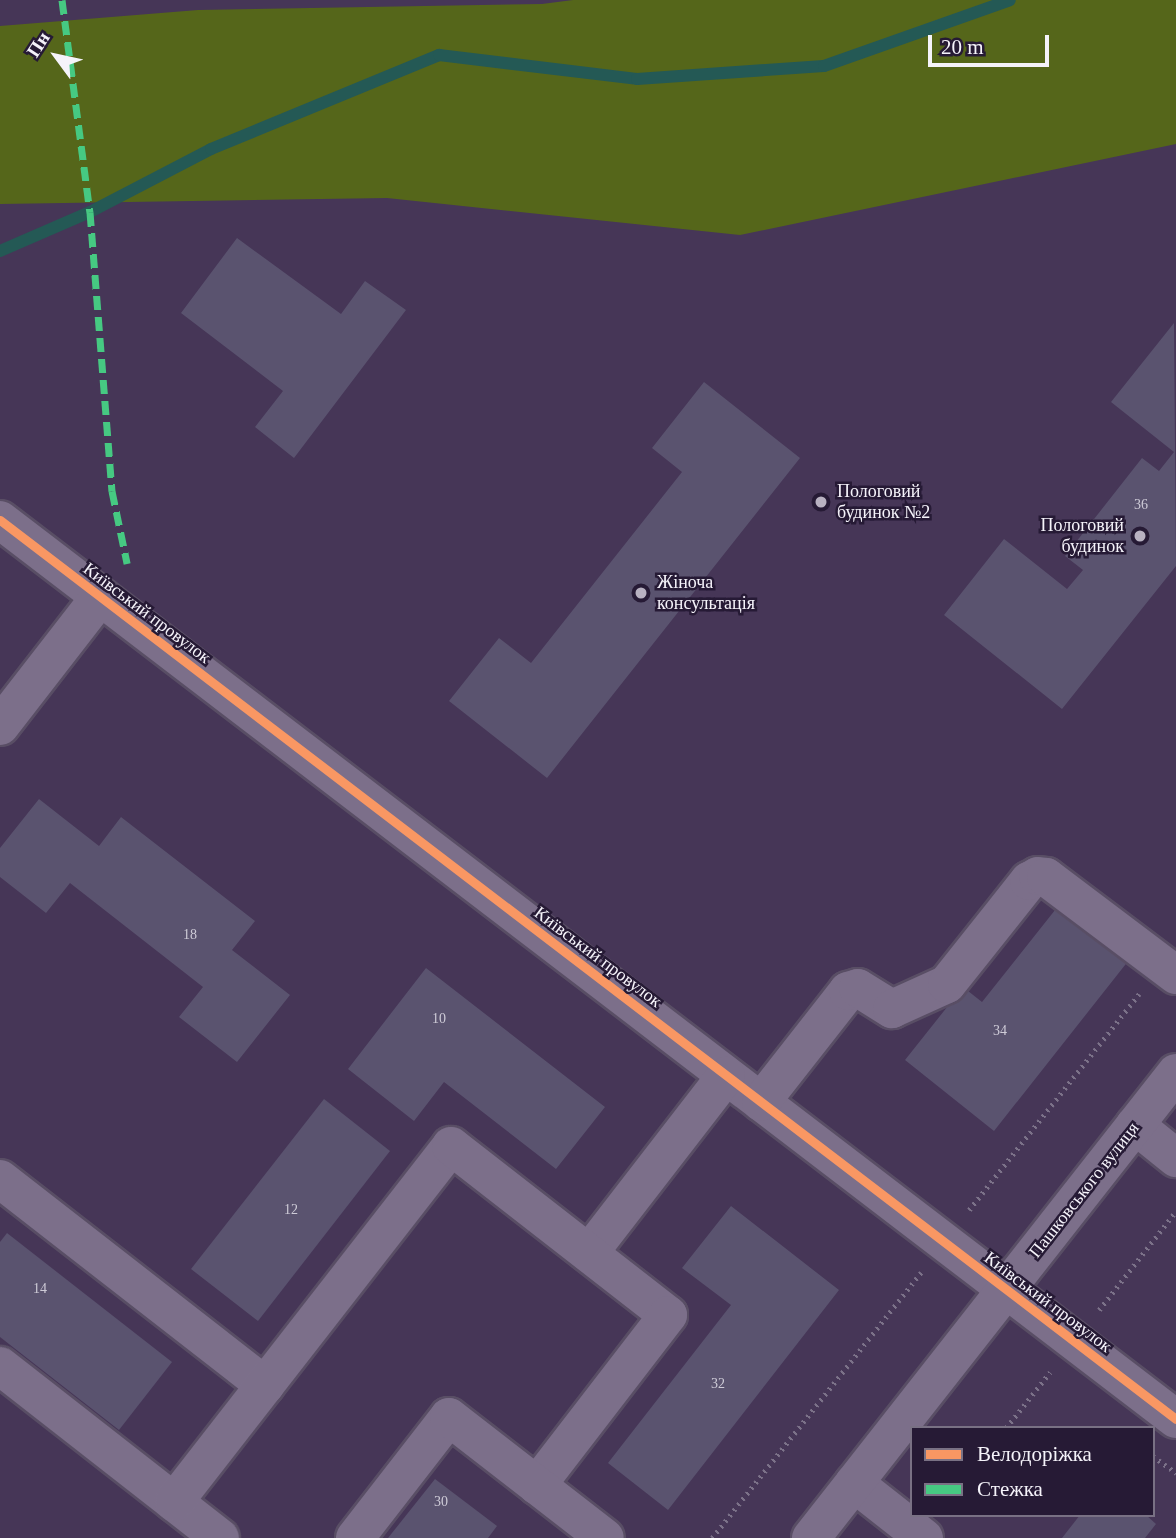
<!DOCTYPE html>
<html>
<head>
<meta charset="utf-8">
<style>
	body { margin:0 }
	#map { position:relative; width:1176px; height:1538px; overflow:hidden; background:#463657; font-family:"Times New Roman",serif }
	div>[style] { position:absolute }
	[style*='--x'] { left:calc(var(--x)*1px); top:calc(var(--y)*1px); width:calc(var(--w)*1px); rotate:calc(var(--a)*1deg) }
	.green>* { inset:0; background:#55661a }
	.stream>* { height:12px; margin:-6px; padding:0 6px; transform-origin:6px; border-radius:6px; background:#245955 }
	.building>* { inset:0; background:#5a536f }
	.path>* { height:4.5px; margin-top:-2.25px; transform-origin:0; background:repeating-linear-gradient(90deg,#7c7289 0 2px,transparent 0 7px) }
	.roads { filter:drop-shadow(2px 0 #594e65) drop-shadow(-2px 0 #594e65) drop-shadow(0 2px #594e65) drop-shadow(0 -2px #594e65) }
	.minor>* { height:38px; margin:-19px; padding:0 19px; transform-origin:19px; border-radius:19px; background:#7c6f8a }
	.quiet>* { height:7px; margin-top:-3.5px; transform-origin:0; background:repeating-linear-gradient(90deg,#46c982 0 14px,transparent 0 21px) }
	.cycleway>* { height:9px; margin:-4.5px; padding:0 4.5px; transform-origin:4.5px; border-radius:4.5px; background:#f99763 }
	.dots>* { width:19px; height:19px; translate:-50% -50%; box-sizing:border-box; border:4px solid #261a35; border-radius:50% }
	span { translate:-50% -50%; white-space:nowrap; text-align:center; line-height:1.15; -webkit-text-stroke:5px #261a35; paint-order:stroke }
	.number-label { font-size:14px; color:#cecbd7 }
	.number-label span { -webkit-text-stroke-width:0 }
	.poi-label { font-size:18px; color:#f5f3fa }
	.left { translate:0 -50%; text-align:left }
	.right { translate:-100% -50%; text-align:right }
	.street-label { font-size:18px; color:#f5f3fa }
	.legend { position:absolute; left:910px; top:1426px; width:245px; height:91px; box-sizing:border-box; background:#261a35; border:2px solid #797184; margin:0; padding:9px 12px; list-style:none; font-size:21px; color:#f5f3fa }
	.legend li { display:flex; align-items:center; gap:14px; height:35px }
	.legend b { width:35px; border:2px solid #797184 }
	.north { position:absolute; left:21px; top:21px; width:70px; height:70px; -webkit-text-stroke:5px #261a35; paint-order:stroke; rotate:303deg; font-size:19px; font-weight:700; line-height:28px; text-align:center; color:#f5f3fa }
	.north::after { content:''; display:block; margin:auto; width:24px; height:32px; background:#f5f3fa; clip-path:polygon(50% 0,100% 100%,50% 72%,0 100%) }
	.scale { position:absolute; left:928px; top:35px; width:121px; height:32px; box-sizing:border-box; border:4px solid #f5f3fa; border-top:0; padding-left:9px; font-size:21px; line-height:24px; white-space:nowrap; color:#f5f3fa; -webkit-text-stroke:5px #261a35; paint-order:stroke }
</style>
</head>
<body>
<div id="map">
	<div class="green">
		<div style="clip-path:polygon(573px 0,1176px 0,1176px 144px,740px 235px,387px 198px,0 204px,0 26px,198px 10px,542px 4px)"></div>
	</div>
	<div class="stream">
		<div style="--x:0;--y:251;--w:98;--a:-23.4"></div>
		<div style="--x:90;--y:212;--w:136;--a:-27.5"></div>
		<div style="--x:211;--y:149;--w:247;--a:-22.4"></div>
		<div style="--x:439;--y:55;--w:199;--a:6.9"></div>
		<div style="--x:637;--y:79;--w:187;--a:-4"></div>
		<div style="--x:824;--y:66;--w:197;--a:-19.5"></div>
	</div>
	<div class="building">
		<div style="clip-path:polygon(237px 238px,341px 314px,365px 281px,406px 310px,294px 458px,255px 427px,283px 391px,181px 313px)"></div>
		<div style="clip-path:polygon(1174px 323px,1176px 566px,1062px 709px,944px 615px,1004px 539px,1067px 589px,1083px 570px,1065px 556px,1142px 458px,1159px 471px,1174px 452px,1111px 402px)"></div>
		<div style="clip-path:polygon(704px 382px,800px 458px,547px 778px,449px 701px,499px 638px,531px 663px,682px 472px,652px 448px)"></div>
		<div style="clip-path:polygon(39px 799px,99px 846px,121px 817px,255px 921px,232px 950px,290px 995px,237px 1062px,179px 1017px,203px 987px,70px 883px,46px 913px,0 877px,0 848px)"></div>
		<div style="clip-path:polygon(1059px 905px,1129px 960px,994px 1131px,905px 1060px,963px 987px,982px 1002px)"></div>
		<div style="clip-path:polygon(426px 968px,605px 1107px,556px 1169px,444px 1082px,414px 1121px,348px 1069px)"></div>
		<div style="clip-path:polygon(324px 1099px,390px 1151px,258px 1321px,191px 1269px)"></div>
		<div style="clip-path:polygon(731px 1206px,839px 1290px,668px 1510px,608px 1463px,731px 1305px,682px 1268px)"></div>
		<div style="clip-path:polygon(7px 1233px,172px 1362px,119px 1430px,0 1337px,0 1242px)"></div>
		<div style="clip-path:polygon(435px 1479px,497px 1526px,488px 1538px,388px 1538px)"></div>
		<div style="clip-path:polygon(1080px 1515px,1146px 1515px,1156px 1524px,1145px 1538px,1062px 1538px)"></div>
	</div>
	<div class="path">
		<div style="--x:969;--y:1210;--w:275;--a:-51.8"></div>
		<div style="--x:1099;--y:1310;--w:125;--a:-52.1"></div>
		<div style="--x:1006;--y:1428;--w:71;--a:-51.8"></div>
		<div style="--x:1153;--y:1456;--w:29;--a:36"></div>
		<div style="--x:712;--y:1538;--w:338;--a:-51.8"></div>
	</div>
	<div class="roads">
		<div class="minor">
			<div style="--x:0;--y:520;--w:1480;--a:37.4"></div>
			<div style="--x:0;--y:726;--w:163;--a:-52.2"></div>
			<div style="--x:761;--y:1102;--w:141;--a:-51.9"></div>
			<div style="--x:848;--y:991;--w:10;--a:-17"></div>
			<div style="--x:858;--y:988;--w:40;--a:32"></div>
			<div style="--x:892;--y:1009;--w:60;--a:-24.4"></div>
			<div style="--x:947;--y:984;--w:132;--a:-51.5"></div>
			<div style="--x:1029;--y:881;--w:10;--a:-29"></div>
			<div style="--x:1038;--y:876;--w:8;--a:7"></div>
			<div style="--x:1046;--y:877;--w:163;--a:37"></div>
			<div style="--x:1135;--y:1125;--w:53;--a:38.8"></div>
			<div style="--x:0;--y:1179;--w:336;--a:37.9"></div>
			<div style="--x:589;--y:1253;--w:224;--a:-52.3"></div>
			<div style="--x:0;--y:1366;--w:279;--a:38"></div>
			<div style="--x:854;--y:1483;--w:89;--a:38.2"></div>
			<div style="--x:174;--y:1502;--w:451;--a:-52.1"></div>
			<div style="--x:451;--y:1146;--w:275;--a:37.9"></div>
			<div style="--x:668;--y:1315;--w:215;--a:127.6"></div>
			<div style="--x:355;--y:1538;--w:153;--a:-52.2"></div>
			<div style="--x:449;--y:1417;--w:197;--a:37.8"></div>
			<div style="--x:811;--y:1538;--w:591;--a:-51.87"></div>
		</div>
	</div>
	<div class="quiet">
		<div style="--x:62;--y:0;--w:214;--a:82.5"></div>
		<div style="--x:90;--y:212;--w:280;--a:85.5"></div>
		<div style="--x:112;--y:491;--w:74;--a:78.2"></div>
	</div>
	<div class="cycleway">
		<div style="--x:0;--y:520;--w:1480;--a:37.4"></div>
	</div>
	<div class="dots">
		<div style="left:821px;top:502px;background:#b8b1c1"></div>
		<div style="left:1140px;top:536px;background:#b8b1c1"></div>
		<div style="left:641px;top:593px;background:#b8b1c1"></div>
	</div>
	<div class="number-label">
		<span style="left:1141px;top:505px">36</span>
		<span style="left:190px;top:935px">18</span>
		<span style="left:439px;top:1019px">10</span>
		<span style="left:1000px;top:1031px">34</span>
		<span style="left:291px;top:1210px">12</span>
		<span style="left:40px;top:1289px">14</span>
		<span style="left:718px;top:1384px">32</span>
		<span style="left:441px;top:1502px">30</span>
	</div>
	<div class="poi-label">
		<span class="left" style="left:837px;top:502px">Пологовий<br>будинок №2</span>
		<span class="right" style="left:1124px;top:536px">Пологовий<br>будинок</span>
		<span class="left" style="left:657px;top:593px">Жіноча<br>консультація</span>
	</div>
	<div class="street-label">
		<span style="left:147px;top:613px;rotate:37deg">Київський провулок</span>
		<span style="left:598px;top:957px;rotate:37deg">Київський провулок</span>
		<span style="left:1084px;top:1190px;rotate:-52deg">Пашковського вулиця</span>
		<span style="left:1048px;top:1302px;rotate:37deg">Київський провулок</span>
	</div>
	<ul class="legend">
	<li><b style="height:9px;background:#f99763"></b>Велодоріжка</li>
	<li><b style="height:9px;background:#46c982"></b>Стежка</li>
	</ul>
	<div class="north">Пн</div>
	<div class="scale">20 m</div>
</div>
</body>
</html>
